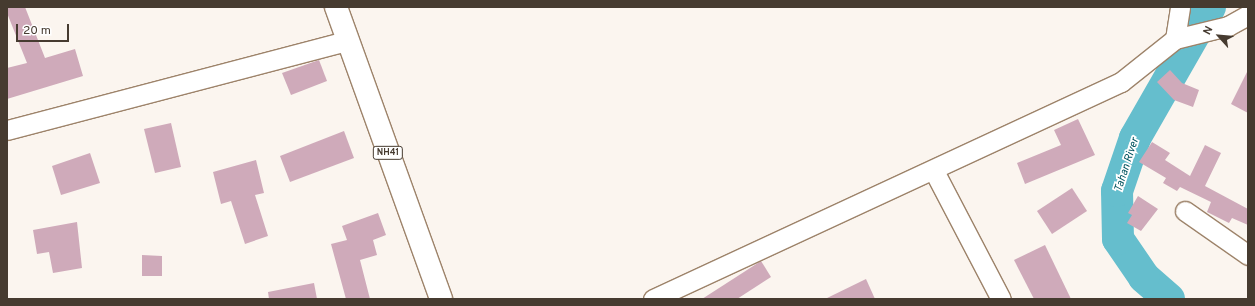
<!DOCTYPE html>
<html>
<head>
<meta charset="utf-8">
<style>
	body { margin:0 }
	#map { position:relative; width:1255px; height:306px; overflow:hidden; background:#fbf5ef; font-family:Overpass,sans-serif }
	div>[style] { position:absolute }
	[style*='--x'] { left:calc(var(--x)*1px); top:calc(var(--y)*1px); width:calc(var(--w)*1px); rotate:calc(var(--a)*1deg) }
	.river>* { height:32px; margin:-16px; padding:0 16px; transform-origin:16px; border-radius:16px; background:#65becd }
	.building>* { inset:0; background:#cfaaba }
	.roads { filter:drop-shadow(1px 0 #9d836a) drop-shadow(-1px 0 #9d836a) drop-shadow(0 1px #9d836a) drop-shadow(0 -1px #9d836a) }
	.street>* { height:19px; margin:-9.5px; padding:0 9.5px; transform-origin:9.5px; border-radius:9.5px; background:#fff }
	.highway>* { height:22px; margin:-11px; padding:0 11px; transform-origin:11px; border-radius:11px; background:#fff }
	span { translate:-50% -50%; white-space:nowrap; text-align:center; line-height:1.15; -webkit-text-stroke:3.5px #fff; paint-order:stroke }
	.shield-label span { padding:1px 3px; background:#fff; border:1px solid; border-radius:3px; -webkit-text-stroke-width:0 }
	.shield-label { font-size:9px; color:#463b30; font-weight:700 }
	.water-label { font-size:11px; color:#00535e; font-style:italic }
	.frame { position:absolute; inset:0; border:8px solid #463b30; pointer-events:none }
	.north { position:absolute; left:1199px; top:16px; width:40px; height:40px; -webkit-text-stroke:3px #fff; paint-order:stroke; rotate:297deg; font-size:11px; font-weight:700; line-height:16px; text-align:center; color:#463b30 }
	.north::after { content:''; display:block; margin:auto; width:14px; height:18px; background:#463b30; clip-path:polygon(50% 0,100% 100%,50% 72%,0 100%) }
	.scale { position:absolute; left:16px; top:24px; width:53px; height:18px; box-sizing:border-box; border:2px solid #463b30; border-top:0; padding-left:5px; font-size:12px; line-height:14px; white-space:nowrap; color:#463b30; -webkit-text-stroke:3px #fff; paint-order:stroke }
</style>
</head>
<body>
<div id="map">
	<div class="river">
		<div style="--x:1169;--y:299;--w:33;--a:-139"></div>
		<div style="--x:1144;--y:277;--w:46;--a:-124.4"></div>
		<div style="--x:1118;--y:239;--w:48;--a:-91.2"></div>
		<div style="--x:1117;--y:191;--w:56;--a:-71.2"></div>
		<div style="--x:1135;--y:138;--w:151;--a:-60.2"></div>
	</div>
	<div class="building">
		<div style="clip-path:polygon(7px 7px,25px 7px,45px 58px,75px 49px,83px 76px,7px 99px,7px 68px,27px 63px,7px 13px)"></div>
		<div style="clip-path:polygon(319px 60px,327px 81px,291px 95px,282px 73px)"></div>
		<div style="clip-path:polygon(1170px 70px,1182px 83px,1199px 90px,1193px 107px,1174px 100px,1157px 82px)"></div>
		<div style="clip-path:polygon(1248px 70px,1248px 113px,1231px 104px)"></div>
		<div style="clip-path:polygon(1078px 119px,1095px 155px,1025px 184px,1017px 163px,1061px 145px,1054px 130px)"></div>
		<div style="clip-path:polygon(171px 123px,181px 167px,155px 173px,144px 129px)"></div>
		<div style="clip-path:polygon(344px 131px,354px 158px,290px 182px,280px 156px)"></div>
		<div style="clip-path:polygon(1152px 142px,1170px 153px,1165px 160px,1190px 176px,1205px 145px,1221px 153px,1205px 186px,1248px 209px,1248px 225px,1232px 218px,1229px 223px,1207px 212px,1211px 202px,1180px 187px,1177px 191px,1163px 183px,1166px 178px,1139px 162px)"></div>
		<div style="clip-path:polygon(90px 153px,100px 183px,61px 195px,52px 166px)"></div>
		<div style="clip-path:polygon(256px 160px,264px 193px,255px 195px,268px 236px,245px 244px,231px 201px,221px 204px,213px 172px)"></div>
		<div style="clip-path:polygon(1072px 188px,1087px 211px,1052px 234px,1037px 211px)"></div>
		<div style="clip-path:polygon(1138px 196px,1158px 209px,1141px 231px,1127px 223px,1132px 215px,1128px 213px)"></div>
		<div style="clip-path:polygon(378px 213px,386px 235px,373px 240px,377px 255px,360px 260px,370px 299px,346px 299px,331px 244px,347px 240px,342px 226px)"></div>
		<div style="clip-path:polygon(77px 222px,82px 268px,53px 273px,49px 252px,37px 254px,33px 230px)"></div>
		<div style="clip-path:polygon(1045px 245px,1071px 299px,1034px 299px,1014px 260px)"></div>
		<div style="clip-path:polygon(142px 255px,162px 256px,162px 276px,142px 276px)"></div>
		<div style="clip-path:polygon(761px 261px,771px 277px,737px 299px,702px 299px)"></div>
		<div style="clip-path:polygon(866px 279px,875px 299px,825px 299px)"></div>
		<div style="clip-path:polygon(314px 283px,317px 299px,269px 299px,268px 292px)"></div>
	</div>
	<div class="roads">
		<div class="street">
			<div style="--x:1175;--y:39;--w:55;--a:-13.8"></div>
			<div style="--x:1228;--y:26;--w:23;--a:-29"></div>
			<div style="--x:7;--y:130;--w:351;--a:-14.7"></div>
			<div style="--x:934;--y:171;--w:144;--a:62.4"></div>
			<div style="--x:1185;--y:211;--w:77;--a:34.9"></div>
			<div style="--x:653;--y:299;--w:516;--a:-24.88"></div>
			<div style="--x:1121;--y:82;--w:69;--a:-38.5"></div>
			<div style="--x:1175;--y:39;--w:32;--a:-81"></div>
		</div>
		<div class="highway">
			<div style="--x:336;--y:7;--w:310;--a:70.2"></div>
		</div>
	</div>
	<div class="shield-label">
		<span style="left:388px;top:153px">NH41</span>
	</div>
	<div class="water-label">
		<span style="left:1127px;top:165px;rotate:-72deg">Tahan River</span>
	</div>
	<div class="frame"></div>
	<div class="north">N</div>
	<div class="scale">20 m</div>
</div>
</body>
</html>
